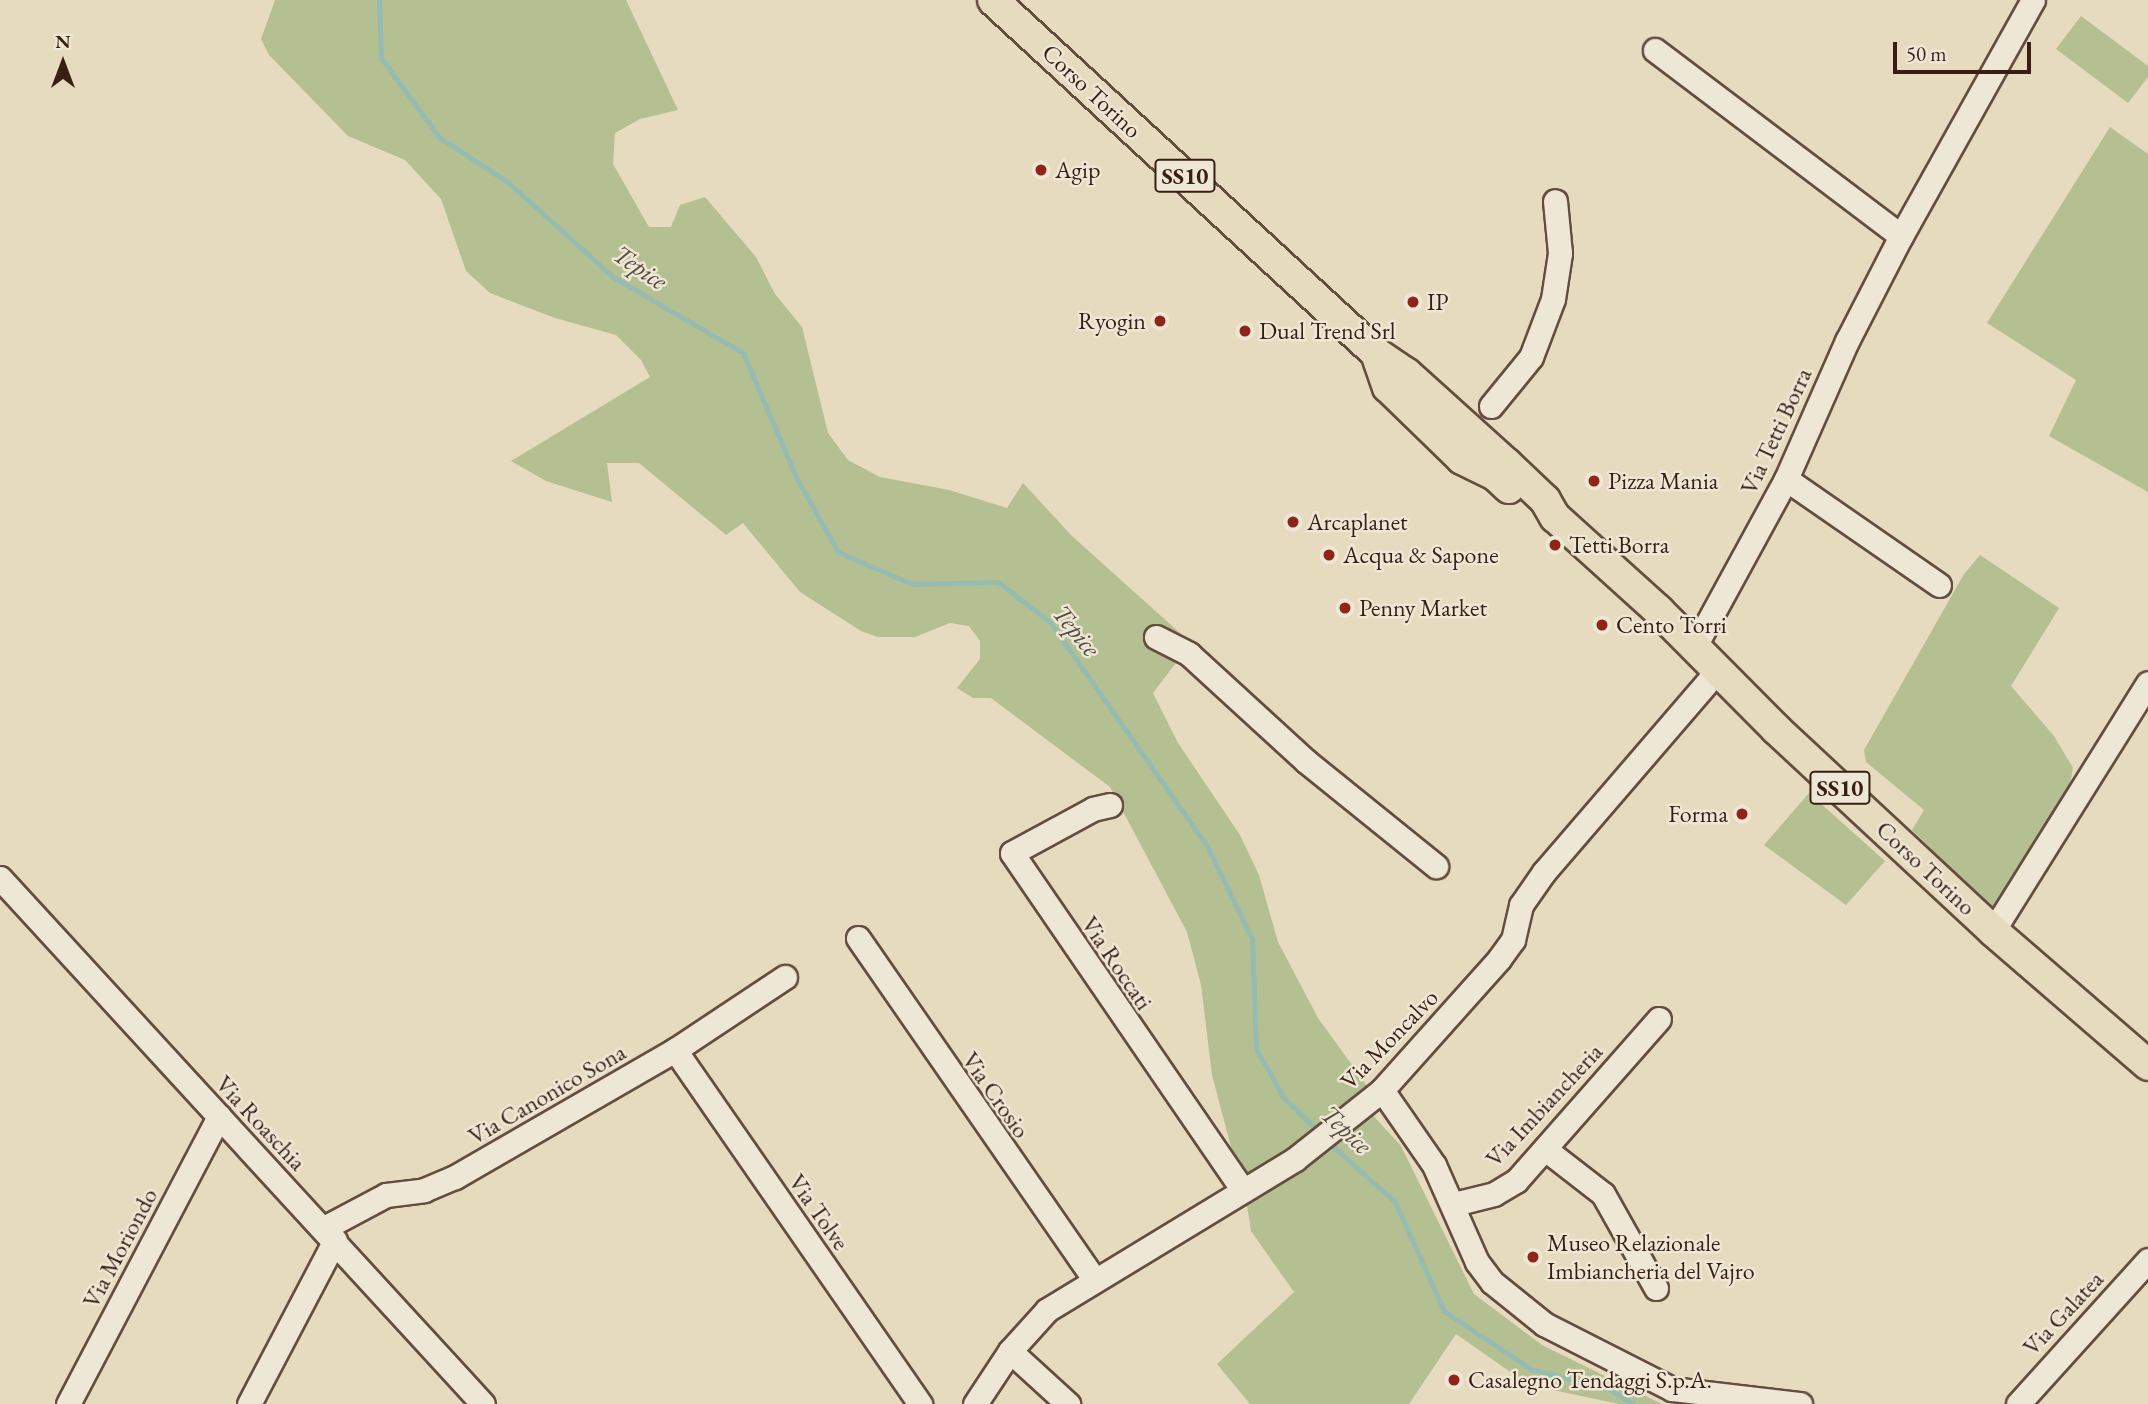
<!DOCTYPE html>
<html>
<head>
<meta charset="utf-8">
<style>
	body { margin:0 }
	#map { position:relative; width:2148px; height:1404px; overflow:hidden; background:#e6dabf; font-family:"EB Garamond",serif }
	div>[style] { position:absolute }
	[style*='--x'] { left:calc(var(--x)*1px); top:calc(var(--y)*1px); width:calc(var(--w)*1px); rotate:calc(var(--a)*1deg) }
	.green>* { inset:0; background:#b5c092 }
	.stream>* { height:5px; margin:-2.5px; padding:0 2.5px; transform-origin:2.5px; border-radius:2.5px; background:#96bbb1 }
	.roads { filter:drop-shadow(2px 0 #644d3f) drop-shadow(-2px 0 #644d3f) drop-shadow(0 2px #644d3f) drop-shadow(0 -2px #644d3f) }
	.minor>* { height:23px; margin:-11.5px; padding:0 11.5px; transform-origin:11.5px; border-radius:11.5px; background:#efe7d5 }
	.major>* { height:30px; margin:-15px; padding:0 15px; transform-origin:15px; border-radius:15px; background:#e6dabf }
	.dots>* { width:19px; height:19px; translate:-50% -50%; box-sizing:border-box; border:4px solid #efe7d5; border-radius:50% }
	span { translate:-50% -50%; white-space:nowrap; text-align:center; line-height:1.15; -webkit-text-stroke:5px #efe7d5; paint-order:stroke }
	.shield-label span { padding:2px 5px; background:#efe7d5; border:2px solid; border-radius:5px; -webkit-text-stroke-width:0 }
	.shield-label { font-size:23px; color:#391e14; font-weight:700 }
	.street-label { font-size:24px; color:#391e14 }
	.poi-label { font-size:24px; color:#391e14 }
	.left { translate:0 -50%; text-align:left }
	.right { translate:-100% -50%; text-align:right }
	.water-label { font-size:26px; color:#554d43; font-style:italic }
	.north { position:absolute; left:28px; top:28px; width:70px; height:70px; -webkit-text-stroke:5px #efe7d5; paint-order:stroke; rotate:0deg; font-size:19px; font-weight:700; line-height:28px; text-align:center; color:#391e14 }
	.north::after { content:''; display:block; margin:auto; width:24px; height:32px; background:#391e14; clip-path:polygon(50% 0,100% 100%,50% 72%,0 100%) }
	.scale { position:absolute; left:1893px; top:42px; width:138px; height:32px; box-sizing:border-box; border:4px solid #391e14; border-top:0; padding-left:9px; font-size:21px; line-height:24px; white-space:nowrap; color:#391e14; -webkit-text-stroke:5px #efe7d5; paint-order:stroke }
</style>
</head>
<body>
<div id="map">
	<div class="green">
		<div style="clip-path:polygon(275px 0,626px 0,678px 110px,640px 119px,615px 133px,613px 164px,649px 227px,671px 227px,680px 205px,705px 197px,756px 257px,775px 294px,802px 327px,828px 433px,848px 460px,880px 477px,949px 490px,1007px 508px,1023px 483px,1072px 536px,1191px 643px,1153px 693px,1178px 743px,1240px 835px,1259px 875px,1278px 942px,1318px 1018px,1370px 1090px,1359px 1100px,1401px 1146px,1474px 1294px,1542px 1345px,1662px 1404px,1619px 1404px,1529px 1385px,1456px 1334px,1409px 1404px,1250px 1404px,1217px 1364px,1294px 1292px,1251px 1231px,1247px 1205px,1296px 1166px,1284px 1153px,1239px 1177px,1212px 1075px,1201px 985px,1187px 932px,1110px 787px,991px 698px,973px 698px,957px 688px,980px 659px,980px 641px,969px 626px,950px 623px,915px 637px,878px 637px,861px 631px,800px 592px,743px 523px,726px 535px,639px 463px,607px 463px,612px 502px,546px 481px,511px 461px,650px 377px,641px 360px,616px 335px,555px 318px,490px 293px,466px 271px,441px 199px,405px 160px,348px 136px,269px 55px,261px 39px)"></div>
		<div style="clip-path:polygon(2081px 16px,2148px 66px,2148px 77px,2128px 103px,2056px 49px)"></div>
		<div style="clip-path:polygon(2110px 127px,2148px 154px,2148px 492px,2049px 436px,2076px 380px,1987px 323px)"></div>
		<div style="clip-path:polygon(1980px 555px,2059px 608px,2011px 686px,2054px 736px,2073px 768px,2067px 801px,1996px 912px,1912px 830px,1924px 810px,1866px 762px,1864px 750px,1964px 574px)"></div>
		<div style="clip-path:polygon(1809px 793px,1885px 861px,1846px 905px,1764px 845px)"></div>
	</div>
	<div class="stream">
		<div style="--x:379;--y:0;--w:58;--a:88"></div>
		<div style="--x:381;--y:58;--w:98;--a:53.7"></div>
		<div style="--x:439;--y:137;--w:84;--a:33.3"></div>
		<div style="--x:509;--y:183;--w:140;--a:42.1"></div>
		<div style="--x:613;--y:277;--w:151;--a:30.3"></div>
		<div style="--x:743;--y:353;--w:137;--a:66.8"></div>
		<div style="--x:797;--y:479;--w:84;--a:60.7"></div>
		<div style="--x:838;--y:552;--w:81;--a:23.4"></div>
		<div style="--x:912;--y:584;--w:86;--a:-1.3"></div>
		<div style="--x:998;--y:582;--w:66;--a:37.6"></div>
		<div style="--x:1050;--y:622;--w:276;--a:55"></div>
		<div style="--x:1208;--y:848;--w:101;--a:64.2"></div>
		<div style="--x:1252;--y:939;--w:110;--a:87.9"></div>
		<div style="--x:1256;--y:1049;--w:56;--a:60.3"></div>
		<div style="--x:1284;--y:1098;--w:49;--a:44.2"></div>
		<div style="--x:1328;--y:1142;--w:90;--a:41.8"></div>
		<div style="--x:1395;--y:1202;--w:120;--a:65.8"></div>
		<div style="--x:1444;--y:1311;--w:105;--a:33.7"></div>
		<div style="--x:1531;--y:1369;--w:81;--a:14.4"></div>
		<div style="--x:1609;--y:1389;--w:28;--a:32"></div>
	</div>
	<div class="roads">
		<div class="minor">
			<div style="--x:1655;--y:50;--w:308;--a:37.1"></div>
			<div style="--x:1491;--y:406;--w:63;--a:-50.8"></div>
			<div style="--x:1531;--y:357;--w:62;--a:-69.2"></div>
			<div style="--x:1553;--y:299;--w:47;--a:-81.3"></div>
			<div style="--x:1560;--y:253;--w:52;--a:-95.5"></div>
			<div style="--x:1786;--y:479;--w:186;--a:34.7"></div>
			<div style="--x:1156;--y:637;--w:37;--a:27"></div>
			<div style="--x:1189;--y:654;--w:160;--a:42.5"></div>
			<div style="--x:1307;--y:762;--w:166;--a:38.9"></div>
			<div style="--x:1695;--y:646;--w:190;--a:-61.4"></div>
			<div style="--x:1786;--y:479;--w:151;--a:-66.2"></div>
			<div style="--x:1847;--y:341;--w:118;--a:-62.8"></div>
			<div style="--x:1901;--y:236;--w:270;--a:-60.8"></div>
			<div style="--x:1110;--y:805;--w:17;--a:167"></div>
			<div style="--x:1093;--y:809;--w:92;--a:151.5"></div>
			<div style="--x:1012;--y:853;--w:409;--a:55.6"></div>
			<div style="--x:0;--y:878;--w:714;--a:47.44"></div>
			<div style="--x:1993;--y:931;--w:292;--a:-58"></div>
			<div style="--x:858;--y:938;--w:415;--a:55.3"></div>
			<div style="--x:675;--y:1050;--w:431;--a:55.3"></div>
			<div style="--x:1382;--y:1090;--w:91;--a:55.3"></div>
			<div style="--x:1434;--y:1165;--w:106;--a:66.1"></div>
			<div style="--x:1477;--y:1262;--w:25;--a:53"></div>
			<div style="--x:1492;--y:1282;--w:67;--a:38.9"></div>
			<div style="--x:1544;--y:1324;--w:144;--a:26.9"></div>
			<div style="--x:1672;--y:1389;--w:129;--a:6.7"></div>
			<div style="--x:1545;--y:1149;--w:73;--a:37.8"></div>
			<div style="--x:1603;--y:1194;--w:108;--a:60.6"></div>
			<div style="--x:1454;--y:1204;--w:41;--a:-14"></div>
			<div style="--x:1494;--y:1194;--w:26;--a:-31"></div>
			<div style="--x:1516;--y:1181;--w:216;--a:-48.6"></div>
			<div style="--x:324;--y:1228;--w:70;--a:-28"></div>
			<div style="--x:386;--y:1195;--w:38;--a:-7"></div>
			<div style="--x:424;--y:1190;--w:34;--a:-23"></div>
			<div style="--x:455;--y:1177;--w:254;--a:-30"></div>
			<div style="--x:675;--y:1050;--w:132;--a:-33.6"></div>
			<div style="--x:1010;--y:1351;--w:79;--a:42.4"></div>
			<div style="--x:68;--y:1404;--w:325;--a:-62.3"></div>
			<div style="--x:249;--y:1404;--w:185;--a:-62.3"></div>
			<div style="--x:975;--y:1404;--w:64;--a:-56.6"></div>
			<div style="--x:1010;--y:1351;--w:55;--a:-47.9"></div>
			<div style="--x:1047;--y:1310;--w:290;--a:-31.3"></div>
			<div style="--x:1295;--y:1159;--w:111;--a:-38.4"></div>
			<div style="--x:1382;--y:1090;--w:176;--a:-48.2"></div>
			<div style="--x:1499;--y:959;--w:24;--a:-54"></div>
			<div style="--x:1513;--y:940;--w:36;--a:-77"></div>
			<div style="--x:1521;--y:905;--w:40;--a:-55.1"></div>
			<div style="--x:1544;--y:872;--w:265;--a:-49.3"></div>
			<div style="--x:2018;--y:1404;--w:194;--a:-47.9"></div>
		</div>
		<div class="major">
			<div style="--x:993;--y:0;--w:521;--a:42.67"></div>
			<div style="--x:1376;--y:353;--w:36;--a:34"></div>
			<div style="--x:1406;--y:373;--w:135;--a:42"></div>
			<div style="--x:1506;--y:463;--w:54;--a:43.5"></div>
			<div style="--x:1545;--y:500;--w:20;--a:60"></div>
			<div style="--x:1555;--y:517;--w:139;--a:42.1"></div>
			<div style="--x:1658;--y:610;--w:168;--a:45.2"></div>
			<div style="--x:1776;--y:729;--w:296;--a:42.9"></div>
			<div style="--x:1993;--y:931;--w:205;--a:40.8"></div>
			<div style="--x:1376;--y:353;--w:36;--a:71"></div>
			<div style="--x:1388;--y:387;--w:103;--a:44.2"></div>
			<div style="--x:1462;--y:459;--w:37;--a:26"></div>
			<div style="--x:1495;--y:475;--w:19;--a:43"></div>
		</div>
	</div>
	<div class="dots">
		<div style="left:1041px;top:170px;background:#8f2418"></div>
		<div style="left:1413px;top:302px;background:#8f2418"></div>
		<div style="left:1160px;top:321px;background:#8f2418"></div>
		<div style="left:1245px;top:331px;background:#8f2418"></div>
		<div style="left:1594px;top:481px;background:#8f2418"></div>
		<div style="left:1293px;top:522px;background:#8f2418"></div>
		<div style="left:1555px;top:545px;background:#8f2418"></div>
		<div style="left:1329px;top:555px;background:#8f2418"></div>
		<div style="left:1345px;top:608px;background:#8f2418"></div>
		<div style="left:1602px;top:625px;background:#8f2418"></div>
		<div style="left:1742px;top:814px;background:#8f2418"></div>
		<div style="left:1533px;top:1257px;background:#8f2418"></div>
		<div style="left:1454px;top:1380px;background:#8f2418"></div>
	</div>
	<div class="shield-label">
		<span style="left:1185px;top:176px">SS10</span>
		<span style="left:1840px;top:788px">SS10</span>
	</div>
	<div class="street-label">
		<span style="left:1092px;top:91px;rotate:43deg">Corso Torino</span>
		<span style="left:1776px;top:431px;rotate:-65deg">Via Tetti Borra</span>
		<span style="left:1926px;top:868px;rotate:43deg">Corso Torino</span>
		<span style="left:1117px;top:963px;rotate:56deg">Via Roccati</span>
		<span style="left:1389px;top:1039px;rotate:-46deg">Via Moncalvo</span>
		<span style="left:547px;top:1094px;rotate:-30deg">Via Canonico Sona</span>
		<span style="left:996px;top:1095px;rotate:55deg">Via Crosio</span>
		<span style="left:1544px;top:1105px;rotate:-47deg">Via Imbiancheria</span>
		<span style="left:261px;top:1123px;rotate:47deg">Via Roaschia</span>
		<span style="left:819px;top:1212px;rotate:55deg">Via Tolve</span>
		<span style="left:120px;top:1248px;rotate:-62deg">Via Moriondo</span>
		<span style="left:2063px;top:1313px;rotate:-47deg">Via Galatea</span>
	</div>
	<div class="poi-label">
		<span class="left" style="left:1055px;top:170px">Agip</span>
		<span class="left" style="left:1427px;top:302px">IP</span>
		<span class="right" style="left:1146px;top:321px">Ryogin</span>
		<span class="left" style="left:1259px;top:331px">Dual Trend Srl</span>
		<span class="left" style="left:1608px;top:481px">Pizza Mania</span>
		<span class="left" style="left:1307px;top:522px">Arcaplanet</span>
		<span class="left" style="left:1569px;top:545px">Tetti Borra</span>
		<span class="left" style="left:1343px;top:555px">Acqua &amp; Sapone</span>
		<span class="left" style="left:1359px;top:608px">Penny Market</span>
		<span class="left" style="left:1616px;top:625px">Cento Torri</span>
		<span class="right" style="left:1728px;top:814px">Forma</span>
		<span class="left" style="left:1547px;top:1257px">Museo Relazionale<br>Imbiancheria del Vajro</span>
		<span class="left" style="left:1468px;top:1380px">Casalegno Tendaggi S.p.A.</span>
	</div>
	<div class="water-label">
		<span style="left:640px;top:268px;rotate:34deg">Tepice</span>
		<span style="left:1076px;top:631px;rotate:51deg">Tepice</span>
		<span style="left:1346px;top:1130px;rotate:43deg">Tepice</span>
	</div>
	<div class="north">N</div>
	<div class="scale">50 m</div>
</div>
</body>
</html>
